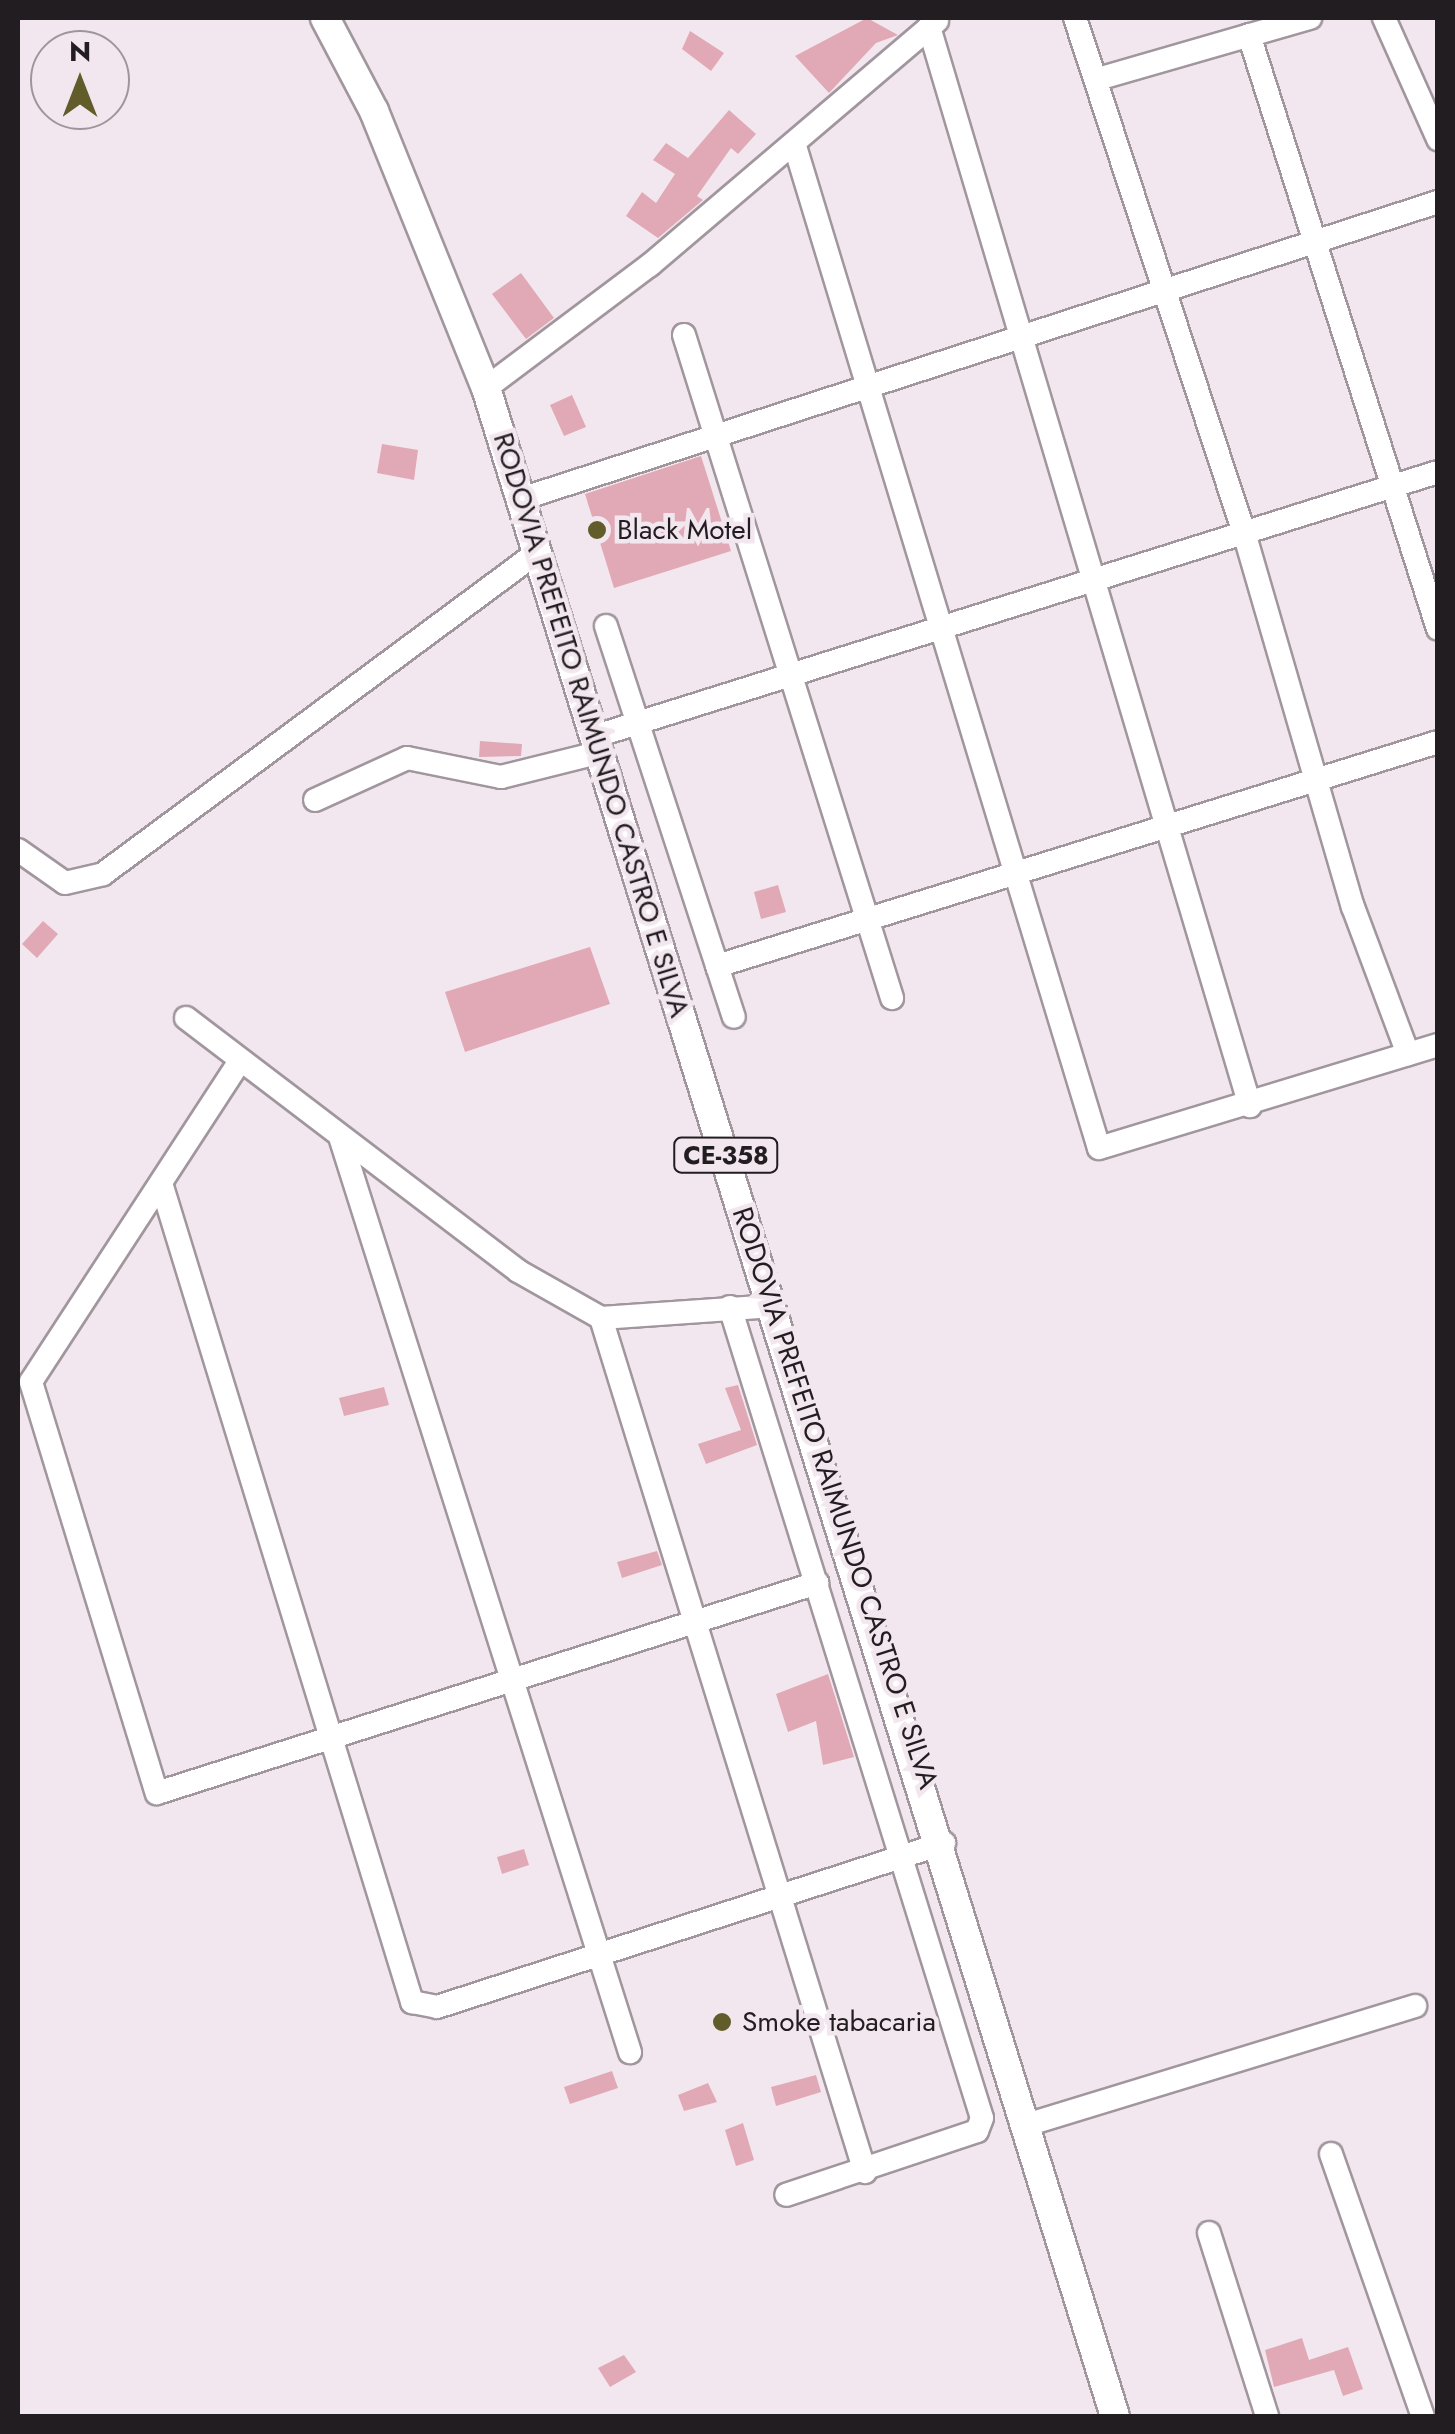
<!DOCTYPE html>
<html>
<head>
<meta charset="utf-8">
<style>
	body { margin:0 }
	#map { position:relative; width:1455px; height:2434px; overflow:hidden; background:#f3e7ef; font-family:Jost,sans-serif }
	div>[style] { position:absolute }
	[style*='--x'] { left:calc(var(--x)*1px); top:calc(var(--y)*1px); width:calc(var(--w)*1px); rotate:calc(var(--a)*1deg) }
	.building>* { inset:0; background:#e1a9b6 }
	.roads { filter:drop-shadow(2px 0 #a1969e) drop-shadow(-2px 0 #a1969e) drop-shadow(0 2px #a1969e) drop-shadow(0 -2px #a1969e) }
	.minor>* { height:22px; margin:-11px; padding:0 11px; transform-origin:11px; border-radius:11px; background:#fff }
	.major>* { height:28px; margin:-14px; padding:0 14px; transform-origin:14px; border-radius:14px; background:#fff }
	.dots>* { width:28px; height:28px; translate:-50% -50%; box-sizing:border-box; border:5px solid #f3e7ef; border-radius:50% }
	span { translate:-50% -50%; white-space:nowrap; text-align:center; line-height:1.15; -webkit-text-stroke:9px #f3e7ef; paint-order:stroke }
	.shield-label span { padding:2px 8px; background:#f3e7ef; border:2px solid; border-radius:8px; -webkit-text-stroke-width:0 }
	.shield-label { font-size:25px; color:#221d20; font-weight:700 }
	.poi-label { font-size:28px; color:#221d20 }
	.left { translate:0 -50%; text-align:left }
	.street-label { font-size:28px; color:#221d20 }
	.frame { position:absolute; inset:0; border:20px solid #221d20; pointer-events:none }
	.north { position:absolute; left:30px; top:30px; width:100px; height:100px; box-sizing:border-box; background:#f3e7ef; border:2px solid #9f969c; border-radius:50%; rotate:0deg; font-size:28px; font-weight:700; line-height:40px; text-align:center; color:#221d20 }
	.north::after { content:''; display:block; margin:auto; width:35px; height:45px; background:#615c29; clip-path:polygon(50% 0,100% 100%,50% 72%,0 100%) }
</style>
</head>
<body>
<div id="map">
	<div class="building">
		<div style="clip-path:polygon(867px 18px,898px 35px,876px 43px,829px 93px,795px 56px)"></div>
		<div style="clip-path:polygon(690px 31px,724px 53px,711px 71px,682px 49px)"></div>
		<div style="clip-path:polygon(729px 110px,756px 134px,738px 154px,731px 148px,697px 196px,703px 200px,658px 238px,626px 216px,642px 192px,656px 203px,675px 174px,653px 160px,666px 143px,688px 158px)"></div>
		<div style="clip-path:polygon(521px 273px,554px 318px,526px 339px,492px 294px)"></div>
		<div style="clip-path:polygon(572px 395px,586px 427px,564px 436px,550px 405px)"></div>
		<div style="clip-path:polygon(382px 444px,418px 450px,414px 480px,377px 473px)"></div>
		<div style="clip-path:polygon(701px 456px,731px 551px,614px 588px,585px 494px)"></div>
		<div style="clip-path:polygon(480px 741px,522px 744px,521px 756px,479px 757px)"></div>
		<div style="clip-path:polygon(778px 885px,786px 912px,761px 919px,754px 892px)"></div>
		<div style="clip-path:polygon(43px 921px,58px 934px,37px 958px,22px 944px)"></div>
		<div style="clip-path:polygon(590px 947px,610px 1004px,465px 1052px,445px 992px)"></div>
		<div style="clip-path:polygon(738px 1385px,757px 1445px,706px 1464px,698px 1444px,741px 1430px,725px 1388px)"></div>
		<div style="clip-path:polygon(384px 1387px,389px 1405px,344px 1416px,339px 1398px)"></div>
		<div style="clip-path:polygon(657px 1551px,662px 1565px,622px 1578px,617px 1562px)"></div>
		<div style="clip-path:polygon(828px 1674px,854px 1757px,823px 1765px,816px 1721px,788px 1732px,776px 1694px)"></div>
		<div style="clip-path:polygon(524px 1849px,529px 1865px,502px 1874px,497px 1857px)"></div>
		<div style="clip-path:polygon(612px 2071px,618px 2088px,570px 2104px,564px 2087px)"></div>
		<div style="clip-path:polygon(816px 2075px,821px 2092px,776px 2106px,771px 2087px)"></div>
		<div style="clip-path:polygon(708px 2083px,717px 2102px,684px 2111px,678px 2095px)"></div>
		<div style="clip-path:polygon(743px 2123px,754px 2160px,736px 2166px,725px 2130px)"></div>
		<div style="clip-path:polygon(1302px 2338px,1309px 2360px,1348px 2347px,1363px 2389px,1343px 2396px,1334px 2370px,1274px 2387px,1265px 2350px)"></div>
		<div style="clip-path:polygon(624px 2355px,636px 2372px,610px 2387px,598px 2368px)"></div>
	</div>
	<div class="roads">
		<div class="minor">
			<div style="--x:1075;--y:18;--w:545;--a:71.83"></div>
			<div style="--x:1245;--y:536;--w:386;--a:73.8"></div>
			<div style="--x:1353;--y:907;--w:157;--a:69.5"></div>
			<div style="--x:1384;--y:18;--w:133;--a:65.9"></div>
			<div style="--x:929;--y:27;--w:1126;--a:73.43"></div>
			<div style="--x:1249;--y:35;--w:623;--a:72.35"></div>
			<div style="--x:1098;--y:79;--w:221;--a:-16.1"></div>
			<div style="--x:794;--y:143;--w:1050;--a:73.12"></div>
			<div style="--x:1099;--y:1148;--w:354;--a:-16.9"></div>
			<div style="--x:684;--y:335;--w:695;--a:72.58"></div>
			<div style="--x:486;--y:388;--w:205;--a:-36.9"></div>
			<div style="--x:650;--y:265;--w:377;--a:-40.4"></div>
			<div style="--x:521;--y:499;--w:964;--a:-17.95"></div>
			<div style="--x:606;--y:626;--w:411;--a:71.9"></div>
			<div style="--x:596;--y:736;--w:882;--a:-17.41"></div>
			<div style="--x:315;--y:800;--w:101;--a:-24.5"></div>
			<div style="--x:407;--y:758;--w:96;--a:11.4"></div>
			<div style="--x:501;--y:777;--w:103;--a:-14"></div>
			<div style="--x:18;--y:850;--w:57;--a:35.1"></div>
			<div style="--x:65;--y:883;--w:39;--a:-13"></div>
			<div style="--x:103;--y:874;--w:538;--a:-36.53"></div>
			<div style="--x:717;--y:966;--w:755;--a:-17.26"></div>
			<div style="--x:186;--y:1018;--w:417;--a:37.3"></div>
			<div style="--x:518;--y:1271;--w:95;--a:29.5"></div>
			<div style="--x:601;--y:1318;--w:173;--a:-4"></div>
			<div style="--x:238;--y:1064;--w:379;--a:123.1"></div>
			<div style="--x:31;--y:1382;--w:430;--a:73"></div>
			<div style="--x:157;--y:1793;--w:693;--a:-17.65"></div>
			<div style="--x:341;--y:1140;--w:957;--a:72.42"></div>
			<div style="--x:161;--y:1183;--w:857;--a:72.96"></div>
			<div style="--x:412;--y:2002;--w:25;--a:11"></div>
			<div style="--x:437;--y:2007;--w:533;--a:-17.92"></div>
			<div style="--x:730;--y:1307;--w:849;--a:72.74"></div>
			<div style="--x:982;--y:2118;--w:14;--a:111"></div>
			<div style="--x:977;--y:2131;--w:201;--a:161.5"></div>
			<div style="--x:601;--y:1318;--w:894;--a:72.82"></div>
			<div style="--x:1026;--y:2125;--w:407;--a:-17"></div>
			<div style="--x:1331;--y:2154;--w:278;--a:70.7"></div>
			<div style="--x:1209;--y:2233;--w:192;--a:72.4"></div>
		</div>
		<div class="major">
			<div style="--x:325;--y:18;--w:105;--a:62.2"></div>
			<div style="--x:374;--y:111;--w:299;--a:68"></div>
			<div style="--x:486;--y:388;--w:2123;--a:72.77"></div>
		</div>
	</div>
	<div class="dots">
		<div style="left:597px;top:530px;background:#615c29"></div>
		<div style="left:722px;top:2022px;background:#615c29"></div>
	</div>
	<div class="shield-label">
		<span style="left:726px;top:1155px">CE-358</span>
	</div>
	<div class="poi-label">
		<span class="left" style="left:617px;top:530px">Black Motel</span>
		<span class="left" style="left:742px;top:2022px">Smoke tabacaria</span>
	</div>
	<div class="street-label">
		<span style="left:591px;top:725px;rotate:73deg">RODOVIA PREFEITO RAIMUNDO CASTRO E SILVA</span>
		<span style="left:835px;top:1498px;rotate:72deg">RODOVIA PREFEITO RAIMUNDO CASTRO E SILVA</span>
	</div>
	<div class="frame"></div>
	<div class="north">N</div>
</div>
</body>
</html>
